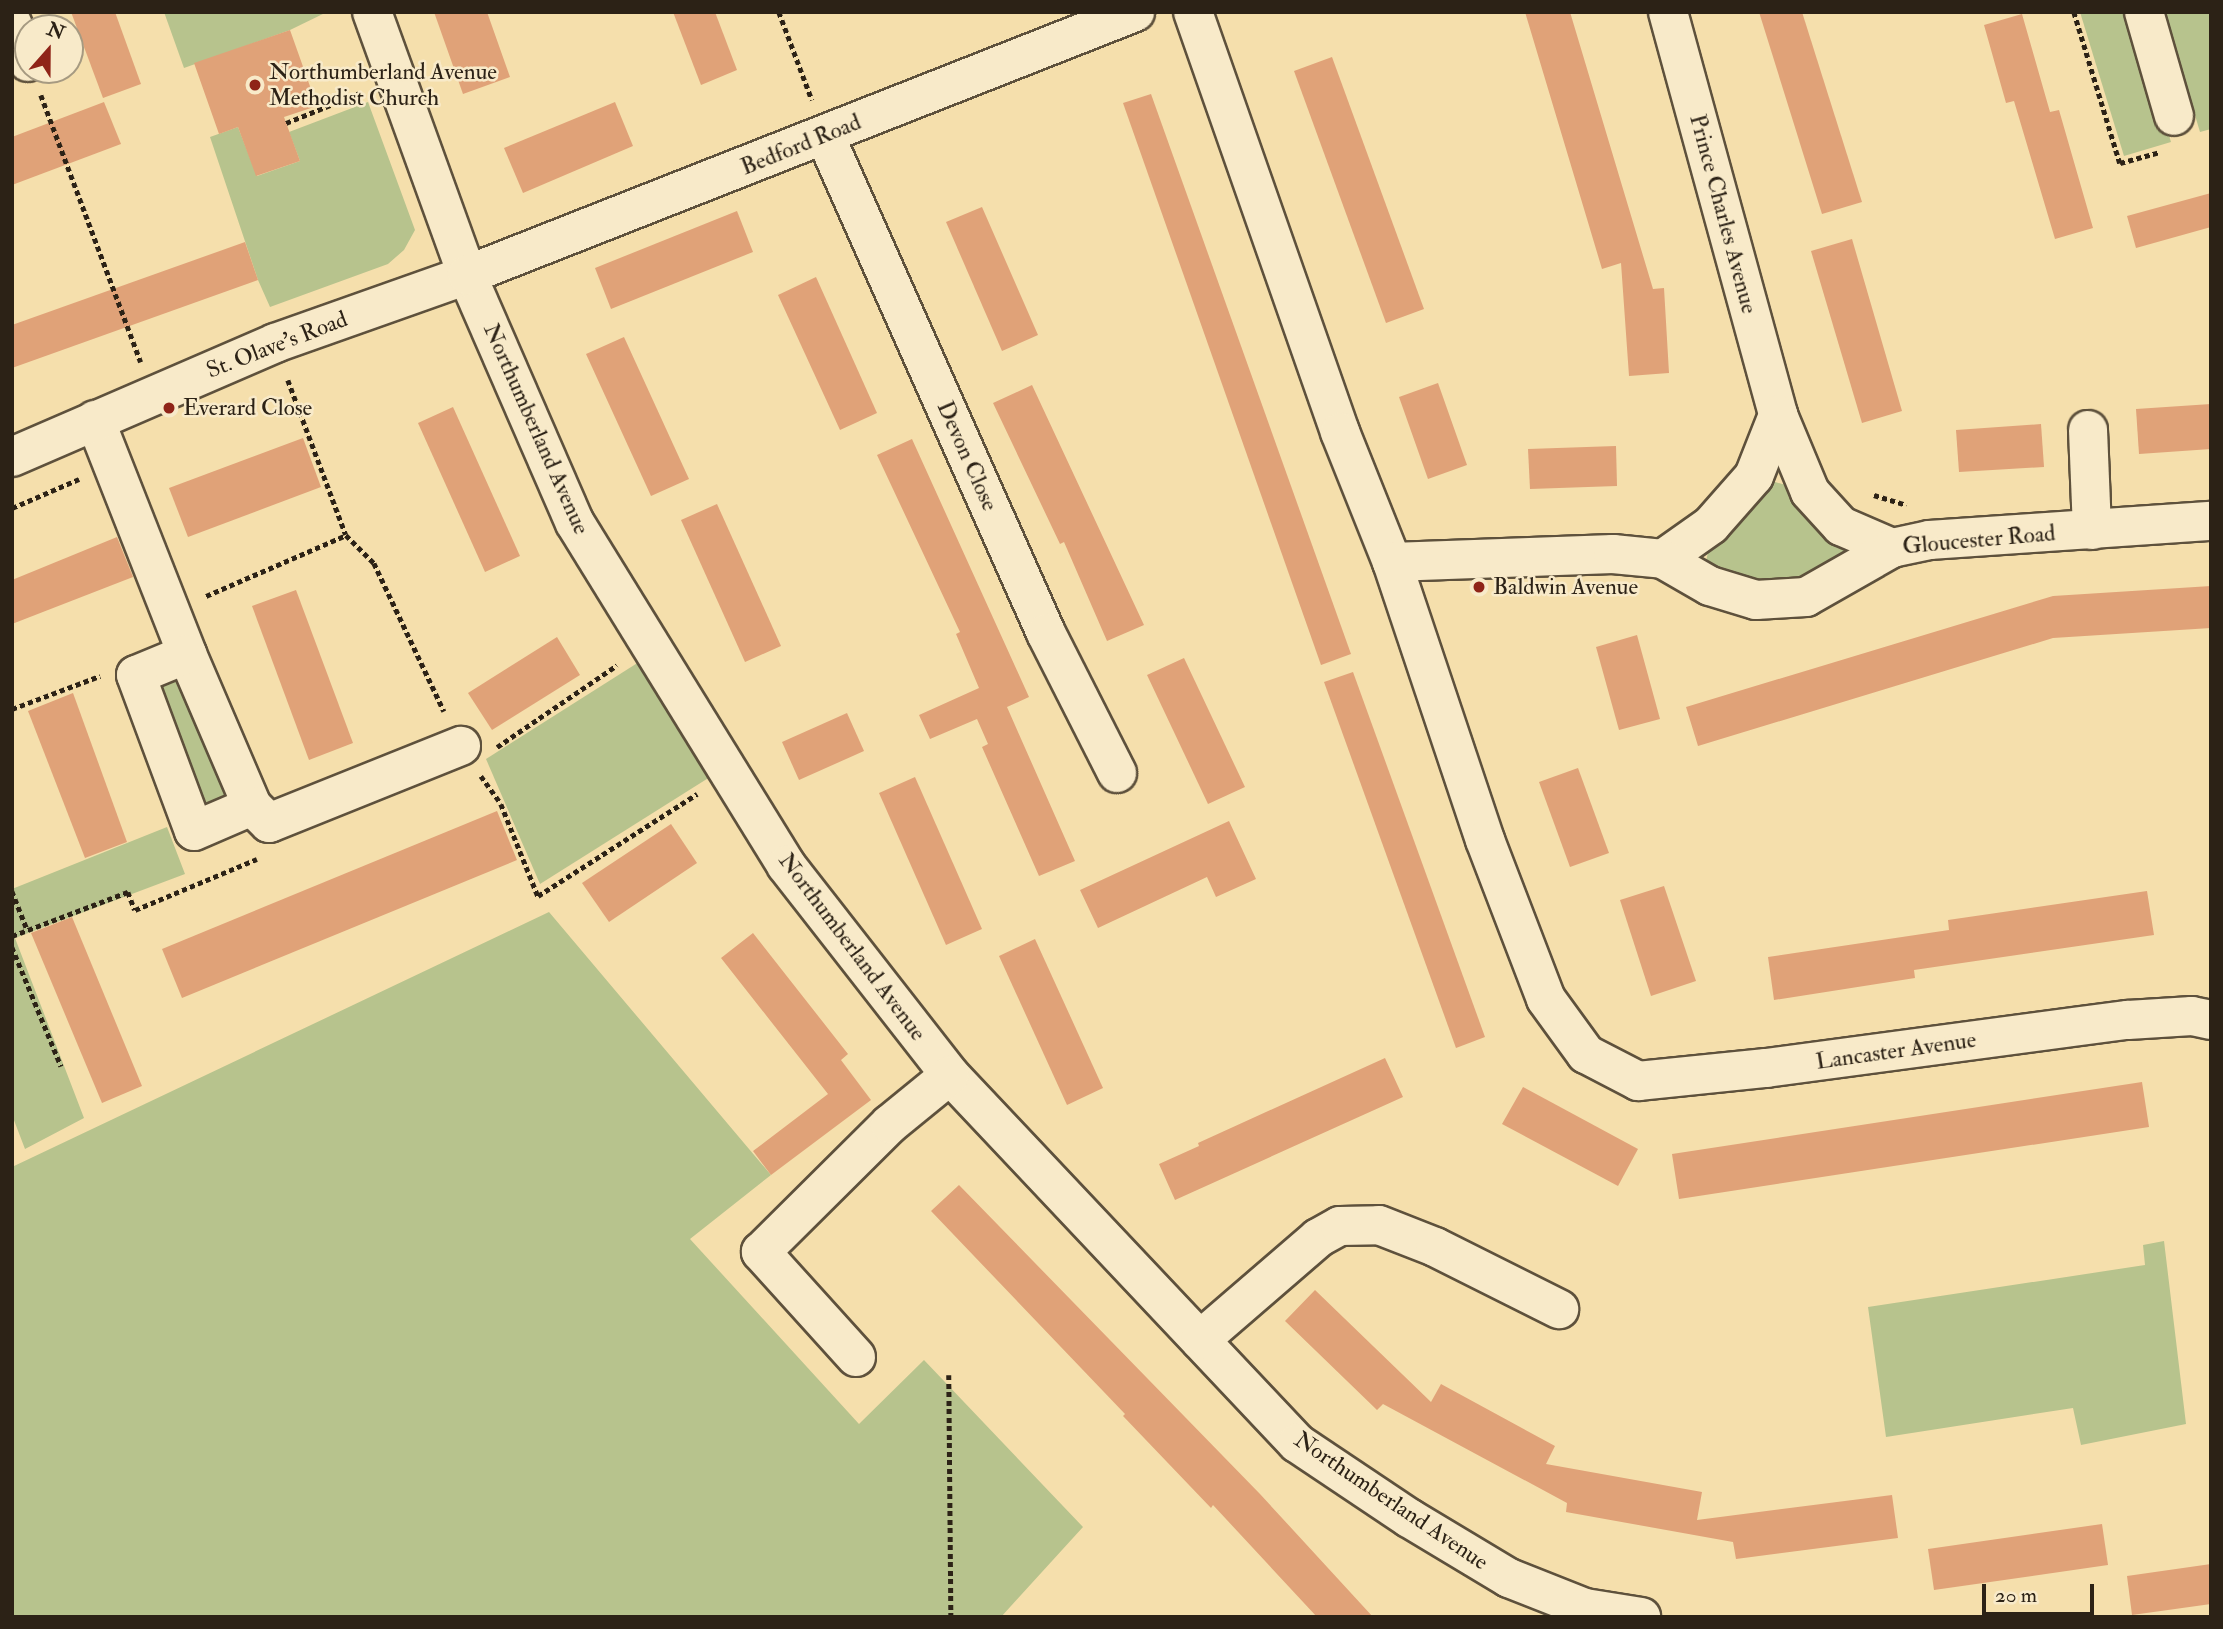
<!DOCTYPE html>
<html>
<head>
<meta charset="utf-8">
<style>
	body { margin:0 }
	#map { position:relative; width:2223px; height:1629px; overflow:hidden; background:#f5dfac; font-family:"IM FELL Double Pica",serif }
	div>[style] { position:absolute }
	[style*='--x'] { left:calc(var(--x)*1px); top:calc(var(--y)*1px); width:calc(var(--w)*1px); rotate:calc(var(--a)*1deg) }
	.green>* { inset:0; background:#b7c38d }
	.building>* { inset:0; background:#e0a278 }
	.path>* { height:4.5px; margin-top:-2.25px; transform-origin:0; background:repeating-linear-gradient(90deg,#2c2216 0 5px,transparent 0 8.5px) }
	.roads { filter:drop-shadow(2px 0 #5e513c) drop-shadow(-2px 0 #5e513c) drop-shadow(0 2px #5e513c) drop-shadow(0 -2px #5e513c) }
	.minor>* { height:38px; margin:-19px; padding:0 19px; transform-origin:19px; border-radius:19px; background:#f8eac9 }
	.dots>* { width:19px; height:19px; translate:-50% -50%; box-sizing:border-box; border:4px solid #f8eac9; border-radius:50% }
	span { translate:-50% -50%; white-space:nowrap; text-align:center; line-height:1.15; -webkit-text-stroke:5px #f8eac9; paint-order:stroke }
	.poi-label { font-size:23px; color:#2c2216 }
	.left { translate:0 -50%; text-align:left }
	.street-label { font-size:23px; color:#2c2216 }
	.frame { position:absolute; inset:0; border:14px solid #2c2216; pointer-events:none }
	.north { position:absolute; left:14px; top:14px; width:70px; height:70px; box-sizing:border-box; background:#f8eac9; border:2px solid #a69a81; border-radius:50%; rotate:21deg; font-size:19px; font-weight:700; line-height:28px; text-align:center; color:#2c2216 }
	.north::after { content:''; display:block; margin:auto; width:24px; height:32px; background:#8f2418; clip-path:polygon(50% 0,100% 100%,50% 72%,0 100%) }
	.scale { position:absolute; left:1982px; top:1584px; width:112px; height:32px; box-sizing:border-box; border:4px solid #2c2216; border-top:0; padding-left:9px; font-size:21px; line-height:24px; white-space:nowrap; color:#2c2216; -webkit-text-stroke:5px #f8eac9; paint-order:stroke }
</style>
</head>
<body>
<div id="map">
	<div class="green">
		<div style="clip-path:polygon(164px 12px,327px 12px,290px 30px,184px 68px)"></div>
		<div style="clip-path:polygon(2080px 12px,2131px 12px,2171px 142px,2124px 156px)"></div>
		<div style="clip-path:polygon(2164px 12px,2211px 12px,2211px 129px,2200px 132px)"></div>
		<div style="clip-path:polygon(368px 102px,415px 230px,404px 250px,388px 264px,270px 307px,258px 280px,210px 137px,238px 127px,257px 176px,300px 161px,289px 132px)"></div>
		<div style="clip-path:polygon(1775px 482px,1789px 486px,1843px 543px,1845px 557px,1801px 579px,1759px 585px,1717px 574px,1706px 561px,1710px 544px,1734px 527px,1752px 508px,1764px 486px)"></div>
		<div style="clip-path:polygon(639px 662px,710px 777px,540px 884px,486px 759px)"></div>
		<div style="clip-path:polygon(185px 673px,234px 797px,200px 810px,151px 687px)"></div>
		<div style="clip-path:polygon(167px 827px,185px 874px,15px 938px,84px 1118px,25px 1149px,12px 1115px,12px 889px)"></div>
		<div style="clip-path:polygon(549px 912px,771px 1175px,690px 1239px,859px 1424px,924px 1360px,1083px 1527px,1001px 1617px,12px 1617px,12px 1167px)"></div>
		<div style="clip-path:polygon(2164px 1241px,2186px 1424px,2081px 1445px,2073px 1408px,1886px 1437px,1868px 1307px,2145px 1265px,2143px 1245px)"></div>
	</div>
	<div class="building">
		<div style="clip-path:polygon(71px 12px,115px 12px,141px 84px,103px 98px)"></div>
		<div style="clip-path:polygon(434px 12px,487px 12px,510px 77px,463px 94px)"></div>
		<div style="clip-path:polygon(673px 12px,715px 12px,737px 70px,701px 85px)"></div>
		<div style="clip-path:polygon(1525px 12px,1570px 12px,1653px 289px,1664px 288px,1669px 373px,1629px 376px,1621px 263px,1602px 269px)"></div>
		<div style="clip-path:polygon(1759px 12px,1802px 12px,1862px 202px,1822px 214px)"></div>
		<div style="clip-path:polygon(2022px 14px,2050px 112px,2059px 110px,2093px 228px,2055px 239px,2014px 101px,2006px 103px,1984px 25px)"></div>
		<div style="clip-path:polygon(290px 30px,317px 106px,284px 117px,300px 161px,256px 176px,238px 127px,219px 134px,194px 63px)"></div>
		<div style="clip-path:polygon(1332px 57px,1424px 309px,1386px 323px,1294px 71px)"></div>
		<div style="clip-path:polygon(1151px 94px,1351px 654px,1321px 665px,1123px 103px)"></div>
		<div style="clip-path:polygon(104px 102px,121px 144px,12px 185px,12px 137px)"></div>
		<div style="clip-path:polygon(615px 102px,633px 146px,523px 193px,504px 148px)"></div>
		<div style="clip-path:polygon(2211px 193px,2211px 227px,2136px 248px,2127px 216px)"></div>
		<div style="clip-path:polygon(982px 207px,1038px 335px,1002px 351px,946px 222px)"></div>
		<div style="clip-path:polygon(737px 211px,753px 252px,611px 309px,595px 268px)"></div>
		<div style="clip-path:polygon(1852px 239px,1902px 411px,1862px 423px,1811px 251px)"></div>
		<div style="clip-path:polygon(245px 242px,258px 280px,12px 368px,12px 325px)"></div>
		<div style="clip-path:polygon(816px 277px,877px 413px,840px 430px,778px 295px)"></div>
		<div style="clip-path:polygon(624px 337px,689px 479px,651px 496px,586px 354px)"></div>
		<div style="clip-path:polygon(1438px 383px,1467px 465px,1428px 479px,1399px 397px)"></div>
		<div style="clip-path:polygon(1032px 385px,1144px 625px,1107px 641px,1064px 542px,1060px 544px,993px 403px)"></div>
		<div style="clip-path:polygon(2211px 404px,2211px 449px,2139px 454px,2136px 409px)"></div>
		<div style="clip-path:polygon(453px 407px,520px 556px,485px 572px,418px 423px)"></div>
		<div style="clip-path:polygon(2041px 424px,2044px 467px,1959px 472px,1956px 430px)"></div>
		<div style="clip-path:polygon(303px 438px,321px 487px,188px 537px,169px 488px)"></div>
		<div style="clip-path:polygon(912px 439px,1029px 697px,1007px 707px,1075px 861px,1039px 876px,982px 747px,988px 744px,977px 719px,930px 739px,919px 715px,979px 688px,956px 634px,960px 632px,877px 455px)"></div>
		<div style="clip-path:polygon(1616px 446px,1617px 486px,1530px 489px,1528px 449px)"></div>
		<div style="clip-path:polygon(717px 504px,781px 646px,745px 662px,681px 520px)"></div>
		<div style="clip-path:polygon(117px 537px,133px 577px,12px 624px,12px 580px)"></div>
		<div style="clip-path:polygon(2211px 586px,2211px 628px,2053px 638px,1698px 746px,1686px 707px,2053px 596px)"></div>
		<div style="clip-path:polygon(296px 590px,353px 743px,309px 760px,252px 606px)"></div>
		<div style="clip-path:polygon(1637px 635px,1660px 719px,1619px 730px,1596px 647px)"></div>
		<div style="clip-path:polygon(557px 637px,580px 675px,492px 730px,468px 693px)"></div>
		<div style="clip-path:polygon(1184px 658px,1245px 787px,1208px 804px,1147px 675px)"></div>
		<div style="clip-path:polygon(1353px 672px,1485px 1037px,1456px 1048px,1324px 682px)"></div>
		<div style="clip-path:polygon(73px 693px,127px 842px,85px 858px,28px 711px)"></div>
		<div style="clip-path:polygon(847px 713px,864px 751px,799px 780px,782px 742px)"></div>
		<div style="clip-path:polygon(1578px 768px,1609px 853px,1570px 867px,1539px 782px)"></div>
		<div style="clip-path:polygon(915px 777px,982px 929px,946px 945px,879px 793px)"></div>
		<div style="clip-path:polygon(497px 811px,517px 860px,182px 998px,162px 949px)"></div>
		<div style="clip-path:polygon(1229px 821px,1256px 879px,1216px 897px,1207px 877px,1098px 928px,1080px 890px)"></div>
		<div style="clip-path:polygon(671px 824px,697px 863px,609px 922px,582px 883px)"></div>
		<div style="clip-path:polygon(1664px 886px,1696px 981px,1651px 996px,1620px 900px)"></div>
		<div style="clip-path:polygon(2147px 891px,2154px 935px,1914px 970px,1915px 978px,1774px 1000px,1768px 957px,1949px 930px,1948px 920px)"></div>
		<div style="clip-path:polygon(72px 917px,142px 1086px,102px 1103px,31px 933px)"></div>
		<div style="clip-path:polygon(753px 933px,848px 1054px,841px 1060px,871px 1100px,771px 1175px,753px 1151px,828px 1094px,721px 958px)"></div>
		<div style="clip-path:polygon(1035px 939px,1103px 1088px,1067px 1105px,999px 956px)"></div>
		<div style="clip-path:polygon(1385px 1058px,1403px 1097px,1175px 1200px,1159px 1164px,1199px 1146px,1198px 1143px)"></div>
		<div style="clip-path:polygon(2142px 1082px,2149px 1127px,1679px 1199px,1672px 1154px)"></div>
		<div style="clip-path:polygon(1523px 1087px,1638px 1149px,1618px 1186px,1502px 1124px)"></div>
		<div style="clip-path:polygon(959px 1185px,1260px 1494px,1373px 1617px,1317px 1617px,1213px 1505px,1211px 1508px,1123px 1416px,1125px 1414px,931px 1211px)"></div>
		<div style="clip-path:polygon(1315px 1290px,1431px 1402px,1441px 1384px,1555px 1446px,1546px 1464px,1702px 1492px,1697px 1520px,1892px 1495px,1898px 1538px,1736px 1559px,1733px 1542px,1566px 1512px,1567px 1503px,1383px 1404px,1377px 1410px,1285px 1321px)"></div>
		<div style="clip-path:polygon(2102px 1524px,2108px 1565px,1934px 1590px,1928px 1549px)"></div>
		<div style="clip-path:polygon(2211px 1564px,2211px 1604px,2132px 1615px,2127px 1576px)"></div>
	</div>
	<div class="path">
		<div style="--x:779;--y:12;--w:94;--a:69.4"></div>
		<div style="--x:2074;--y:12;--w:158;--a:73.1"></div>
		<div style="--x:2120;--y:163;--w:41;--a:-15.4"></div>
		<div style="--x:41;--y:95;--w:285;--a:69.5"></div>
		<div style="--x:286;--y:123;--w:80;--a:-22.1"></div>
		<div style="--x:288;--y:380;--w:165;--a:69.5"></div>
		<div style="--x:346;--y:535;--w:40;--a:45"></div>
		<div style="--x:374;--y:563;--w:164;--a:64.7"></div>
		<div style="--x:1874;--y:495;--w:34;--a:17"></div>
		<div style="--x:12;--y:508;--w:73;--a:-23.4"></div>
		<div style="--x:206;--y:596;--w:153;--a:-23.5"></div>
		<div style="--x:12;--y:709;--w:94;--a:-20.6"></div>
		<div style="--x:497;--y:747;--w:145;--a:-34.3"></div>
		<div style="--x:481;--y:776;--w:34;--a:54"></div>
		<div style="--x:501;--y:804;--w:99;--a:68.1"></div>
		<div style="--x:538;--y:896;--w:189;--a:-32.7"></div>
		<div style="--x:12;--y:891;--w:41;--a:68.5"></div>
		<div style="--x:12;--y:936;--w:124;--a:-20.8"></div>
		<div style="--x:128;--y:892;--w:19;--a:69"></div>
		<div style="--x:135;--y:910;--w:132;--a:-22.7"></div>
		<div style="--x:12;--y:947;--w:129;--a:67.6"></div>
		<div style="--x:949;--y:1375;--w:242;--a:89.5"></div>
	</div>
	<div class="roads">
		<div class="minor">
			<div style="--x:372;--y:12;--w:280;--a:70.1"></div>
			<div style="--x:467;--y:275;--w:270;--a:66.5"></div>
			<div style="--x:575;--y:523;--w:402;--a:58.3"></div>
			<div style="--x:786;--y:865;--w:266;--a:52"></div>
			<div style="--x:950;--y:1075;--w:506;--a:46.68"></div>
			<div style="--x:1297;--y:1443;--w:135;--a:33.8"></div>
			<div style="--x:1409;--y:1518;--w:117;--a:31"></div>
			<div style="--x:1509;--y:1578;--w:82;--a:21.5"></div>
			<div style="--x:1585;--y:1608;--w:57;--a:9.1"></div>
			<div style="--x:1193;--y:12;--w:445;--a:70.7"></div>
			<div style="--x:1340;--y:432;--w:140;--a:68.2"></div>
			<div style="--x:1392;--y:562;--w:293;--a:71.5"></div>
			<div style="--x:1485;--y:840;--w:170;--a:69"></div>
			<div style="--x:1546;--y:999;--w:68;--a:54"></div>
			<div style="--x:1586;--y:1054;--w:59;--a:27.4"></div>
			<div style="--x:1638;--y:1081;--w:129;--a:-5.8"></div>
			<div style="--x:1766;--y:1068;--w:365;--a:-7.6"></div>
			<div style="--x:2128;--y:1020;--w:64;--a:-3.6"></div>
			<div style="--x:2192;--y:1016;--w:19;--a:12"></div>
			<div style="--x:1668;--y:12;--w:418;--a:74.7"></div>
			<div style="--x:1778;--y:415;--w:83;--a:67.4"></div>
			<div style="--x:1810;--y:492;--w:46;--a:47.6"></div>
			<div style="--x:1841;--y:526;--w:56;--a:23.3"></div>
			<div style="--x:2144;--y:12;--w:108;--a:73.9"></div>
			<div style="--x:12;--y:23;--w:42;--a:67.7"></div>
			<div style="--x:825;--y:136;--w:544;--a:66.03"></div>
			<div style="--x:1046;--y:633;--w:157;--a:63.1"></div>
			<div style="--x:95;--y:420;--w:251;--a:68.5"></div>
			<div style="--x:187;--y:654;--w:165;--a:66.8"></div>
			<div style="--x:252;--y:806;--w:24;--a:45"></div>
			<div style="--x:269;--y:823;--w:207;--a:-21.9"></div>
			<div style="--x:2088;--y:430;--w:100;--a:87.7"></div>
			<div style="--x:12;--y:457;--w:287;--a:-23.4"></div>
			<div style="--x:275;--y:343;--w:204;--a:-19.5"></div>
			<div style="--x:467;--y:275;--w:718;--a:-21.49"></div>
			<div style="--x:1663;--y:559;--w:59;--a:-35.3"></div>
			<div style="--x:1711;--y:525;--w:65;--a:-48.7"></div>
			<div style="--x:1754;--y:476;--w:66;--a:-68.5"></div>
			<div style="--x:1392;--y:562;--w:221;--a:-2.1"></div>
			<div style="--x:1613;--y:554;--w:50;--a:5.7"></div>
			<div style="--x:1663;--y:559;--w:54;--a:29.9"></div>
			<div style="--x:1710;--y:586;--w:48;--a:16.9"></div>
			<div style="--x:1756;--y:600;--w:50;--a:-3.4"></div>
			<div style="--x:1806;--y:597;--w:99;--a:-29.7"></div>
			<div style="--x:1892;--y:548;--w:39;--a:-12"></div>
			<div style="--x:1930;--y:540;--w:282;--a:-3.9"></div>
			<div style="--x:187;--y:654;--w:55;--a:157.6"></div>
			<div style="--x:136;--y:675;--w:166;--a:69.6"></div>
			<div style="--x:194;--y:831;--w:63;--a:-23.3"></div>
			<div style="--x:1200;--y:1340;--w:156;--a:-40.8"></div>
			<div style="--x:1318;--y:1238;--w:25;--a:-29"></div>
			<div style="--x:1340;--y:1226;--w:39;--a:-1"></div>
			<div style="--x:1379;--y:1225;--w:60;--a:21.4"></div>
			<div style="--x:1435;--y:1247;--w:139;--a:26.6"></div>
			<div style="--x:856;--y:1357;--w:142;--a:-132.1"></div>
			<div style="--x:761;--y:1252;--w:182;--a:-44.8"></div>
			<div style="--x:890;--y:1124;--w:77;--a:-39.2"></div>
		</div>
	</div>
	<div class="dots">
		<div style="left:255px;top:85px;background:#8f2418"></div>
		<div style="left:169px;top:408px;background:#8f2418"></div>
		<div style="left:1479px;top:587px;background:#8f2418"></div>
	</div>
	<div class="poi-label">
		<span class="left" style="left:269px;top:85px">Northumberland Avenue<br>Methodist Church</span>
		<span class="left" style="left:183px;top:408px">Everard Close</span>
		<span class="left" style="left:1493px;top:587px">Baldwin Avenue</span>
	</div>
	<div class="street-label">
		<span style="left:801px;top:145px;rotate:-22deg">Bedford Road</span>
		<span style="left:1723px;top:214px;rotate:75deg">Prince Charles Avenue</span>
		<span style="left:277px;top:345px;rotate:-21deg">St. Olave's Road</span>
		<span style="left:536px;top:429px;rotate:66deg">Northumberland Avenue</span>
		<span style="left:967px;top:456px;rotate:66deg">Devon Close</span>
		<span style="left:1979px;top:540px;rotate:-5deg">Gloucester Road</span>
		<span style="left:852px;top:947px;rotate:53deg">Northumberland Avenue</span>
		<span style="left:1896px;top:1051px;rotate:-8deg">Lancaster Avenue</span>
		<span style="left:1391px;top:1501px;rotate:34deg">Northumberland Avenue</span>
	</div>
	<div class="frame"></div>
	<div class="north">N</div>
	<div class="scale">20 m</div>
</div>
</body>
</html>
